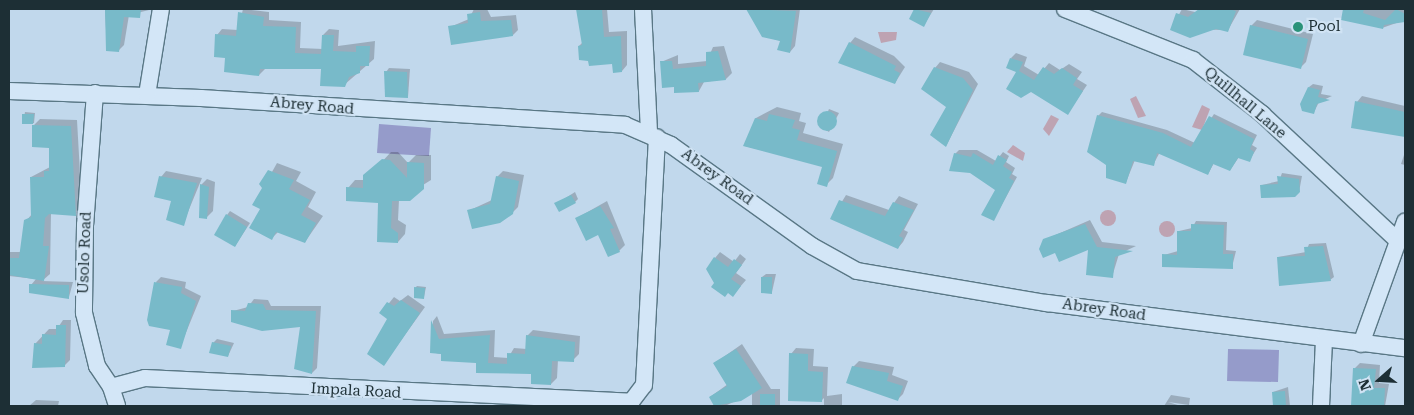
<!DOCTYPE html>
<html>
<head>
<meta charset="utf-8">
<style>
	body { margin:0 }
	#map { position:relative; width:1414px; height:415px; overflow:hidden; background:#c1d8ec; font-family:"Roboto Serif",serif }
	div>[style] { position:absolute }
	[style*='--x'] { left:calc(var(--x)*1px); top:calc(var(--y)*1px); width:calc(var(--w)*1px); rotate:calc(var(--a)*1deg) }
	.green>* { inset:0; background:#959bca }
	.water>* { inset:0; background:#bea3b2 }
	.round { border-radius:50% }
	.shadow>* { inset:0; background:#0003 }
	.building>* { inset:0; background:#78bac9 }
	.roads { filter:drop-shadow(1px 0 #597785) drop-shadow(-1px 0 #597785) drop-shadow(0 1px #597785) drop-shadow(0 -1px #597785) }
	.minor>* { height:16px; margin:-8px; padding:0 8px; transform-origin:8px; border-radius:8px; background:#d3e6f7 }
	.dots>* { width:14px; height:14px; translate:-50% -50%; box-sizing:border-box; border:2px solid #d0e3f4; border-radius:50% }
	span { translate:-50% -50%; white-space:nowrap; text-align:center; line-height:1.15; -webkit-text-stroke:4.5px #d0e3f4; paint-order:stroke }
	.poi-label { font-size:15px; color:#1d2f35 }
	.left { translate:0 -50%; text-align:left }
	.street-label { font-size:15px; color:#1d2f35 }
	.frame { position:absolute; inset:0; border:10px solid #1d2f35; pointer-events:none }
	.north { position:absolute; left:1354px; top:355px; width:50px; height:50px; -webkit-text-stroke:4px #d0e3f4; paint-order:stroke; rotate:251deg; font-size:14px; font-weight:700; line-height:20px; text-align:center; color:#1d2f35 }
	.north::after { content:''; display:block; margin:auto; width:18px; height:22px; background:#1d2f35; clip-path:polygon(50% 0,100% 100%,50% 72%,0 100%) }
</style>
</head>
<body>
<div id="map">
	<div class="green">
		<div style="clip-path:polygon(379px 124px,431px 128px,429px 156px,377px 153px)"></div>
		<div style="clip-path:polygon(1228px 349px,1279px 350px,1278px 382px,1227px 381px)"></div>
	</div>
	<div class="water">
		<div style="clip-path:polygon(878px 32px,897px 32px,896px 40px,881px 43px)"></div>
		<div style="clip-path:polygon(1136px 96px,1146px 116px,1138px 118px,1130px 99px)"></div>
		<div style="clip-path:polygon(1202px 105px,1210px 109px,1202px 130px,1192px 127px)"></div>
		<div style="clip-path:polygon(1051px 115px,1059px 119px,1049px 136px,1043px 129px)"></div>
		<div style="clip-path:polygon(1013px 145px,1025px 153px,1023px 161px,1007px 152px)"></div>
		<div class="round" style="left:1100px;top:210px;width:16px;height:16px"></div>
		<div class="round" style="left:1159px;top:221px;width:16px;height:16px"></div>
	</div>
	<div class="shadow">
		<div style="clip-path:polygon(105px 9px,153px 9px,129px 15px,124px 45px,118px 51px,107px 50px)"></div>
		<div style="clip-path:polygon(243px 9px,269px 12px,269px 20px,301px 22px,300px 48px,323px 49px,323px 35px,329px 29px,339px 30px,338px 46px,375px 41px,374px 59px,344px 85px,322px 68px,265px 69px,259px 75px,227px 57px,217px 35px,222px 29px,238px 30px)"></div>
		<div style="clip-path:polygon(474px 9px,487px 9px,491px 17px,516px 15px,518px 30px,513px 35px,450px 27px,469px 19px)"></div>
		<div style="clip-path:polygon(578px 9px,607px 9px,609px 32px,627px 31px,627px 65px,622px 71px,613px 62px,590px 60px,579px 46px,583px 42px)"></div>
		<div style="clip-path:polygon(747px 9px,800px 9px,795px 46px,790px 52px,781px 41px,763px 36px)"></div>
		<div style="clip-path:polygon(915px 9px,934px 9px,924px 25px,911px 19px)"></div>
		<div style="clip-path:polygon(1182px 9px,1195px 12px,1240px 9px,1228px 30px,1171px 29px)"></div>
		<div style="clip-path:polygon(1345px 9px,1405px 9px,1405px 20px,1382px 28px,1343px 19px)"></div>
		<div style="clip-path:polygon(1257px 20px,1313px 34px,1306px 62px,1300px 68px,1251px 26px)"></div>
		<div style="clip-path:polygon(855px 37px,894px 56px,905px 67px,895px 83px,850px 43px)"></div>
		<div style="clip-path:polygon(724px 46px,732px 73px,726px 79px,704px 82px,699px 91px,675px 86px,661px 62px,678px 55px,678px 64px,707px 61px,713px 47px)"></div>
		<div style="clip-path:polygon(1016px 53px,1027px 57px,1024px 66px,1039px 75px,1049px 63px,1060px 70px,1069px 64px,1082px 72px,1077px 79px,1087px 85px,1068px 113px,1018px 72px,1011px 58px)"></div>
		<div style="clip-path:polygon(940px 62px,969px 72px,978px 84px,946px 146px,947px 107px,935px 68px)"></div>
		<div style="clip-path:polygon(389px 68px,410px 69px,408px 97px,386px 72px)"></div>
		<div style="clip-path:polygon(1313px 84px,1323px 86px,1321px 94px,1332px 96px,1319px 102px,1314px 112px,1309px 87px)"></div>
		<div style="clip-path:polygon(1362px 96px,1405px 106px,1402px 128px,1357px 102px)"></div>
		<div style="clip-path:polygon(777px 107px,801px 113px,799px 121px,806px 123px,803px 133px,843px 144px,833px 178px,826px 185px,824px 166px,745px 146px,756px 118px)"></div>
		<div style="clip-path:polygon(829px 109px,839px 113px,829px 132px,821px 127px)"></div>
		<div style="clip-path:polygon(1102px 112px,1167px 130px,1195px 143px,1214px 114px,1257px 135px,1252px 145px,1257px 148px,1249px 161px,1239px 157px,1230px 170px,1214px 163px,1208px 174px,1160px 152px,1153px 165px,1135px 160px,1126px 182px,1107px 164px,1098px 116px)"></div>
		<div style="clip-path:polygon(35px 113px,34px 123px,23px 123px,25px 112px)"></div>
		<div style="clip-path:polygon(40px 119px,77px 120px,82px 208px,75px 215px,51px 213px,50px 274px,42px 281px,73px 282px,69px 297px,31px 285px,36px 279px,9px 276px,9px 252px,21px 252px,26px 221px,32px 214px,31px 177px,50px 167px,51px 147px,34px 125px)"></div>
		<div style="clip-path:polygon(959px 150px,977px 150px,996px 161px,1003px 152px,1009px 156px,1006px 162px,1015px 168px,1012px 174px,1017px 177px,994px 219px,997px 190px,955px 154px)"></div>
		<div style="clip-path:polygon(391px 152px,398px 152px,408px 163px,416px 155px,431px 155px,431px 180px,399px 200px,398px 220px,406px 225px,405px 234px,398px 242px,378px 241px,379px 201px,348px 188px,355px 180px,365px 180px)"></div>
		<div style="clip-path:polygon(1405px 152px,1405px 165px,1401px 164px)"></div>
		<div style="clip-path:polygon(277px 163px,301px 172px,296px 181px,316px 192px,308px 207px,323px 216px,305px 242px,278px 232px,271px 239px,261px 208px,263px 188px)"></div>
		<div style="clip-path:polygon(166px 171px,202px 178px,183px 224px,161px 177px)"></div>
		<div style="clip-path:polygon(503px 171px,524px 175px,518px 207px,512px 213px,468px 211px,492px 200px,497px 177px)"></div>
		<div style="clip-path:polygon(1282px 173px,1302px 176px,1299px 192px,1262px 185px,1279px 181px)"></div>
		<div style="clip-path:polygon(207px 179px,215px 182px,213px 211px,207px 217px,201px 185px)"></div>
		<div style="clip-path:polygon(575px 192px,578px 199px,575px 202px,556px 204px)"></div>
		<div style="clip-path:polygon(846px 195px,889px 210px,899px 196px,918px 204px,904px 230px,908px 232px,903px 242px,898px 248px,832px 218px)"></div>
		<div style="clip-path:polygon(607px 201px,625px 245px,619px 251px,577px 218px)"></div>
		<div style="clip-path:polygon(230px 211px,250px 223px,235px 246px,227px 215px)"></div>
		<div style="clip-path:polygon(1090px 220px,1102px 242px,1136px 246px,1119px 254px,1112px 277px,1090px 248px,1055px 252px,1044px 240px)"></div>
		<div style="clip-path:polygon(1196px 221px,1227px 222px,1226px 250px,1236px 251px,1232px 267px,1164px 255px,1178px 251px,1179px 231px,1192px 228px)"></div>
		<div style="clip-path:polygon(1326px 243px,1334px 277px,1330px 280px,1278px 257px,1306px 252px,1309px 244px)"></div>
		<div style="clip-path:polygon(720px 252px,734px 262px,740px 254px,746px 259px,736px 273px,746px 280px,733px 295px,716px 283px,715px 258px)"></div>
		<div style="clip-path:polygon(766px 274px,776px 274px,772px 292px,762px 277px)"></div>
		<div style="clip-path:polygon(161px 277px,186px 282px,185px 288px,201px 296px,180px 347px,156px 282px)"></div>
		<div style="clip-path:polygon(417px 286px,426px 287px,424px 297px,415px 288px)"></div>
		<div style="clip-path:polygon(408px 295px,425px 307px,384px 364px,388px 318px,381px 313px,394px 297px,400px 301px)"></div>
		<div style="clip-path:polygon(254px 299px,268px 300px,271px 306px,321px 306px,317px 368px,312px 373px,301px 326px,262px 330px,233px 311px,248px 307px)"></div>
		<div style="clip-path:polygon(437px 316px,444px 334px,495px 330px,494px 357px,508px 358px,514px 348px,527px 349px,527px 336px,533px 330px,580px 336px,579px 354px,573px 360px,558px 360px,557px 378px,551px 384px,533px 373px,431px 352px,433px 321px)"></div>
		<div style="clip-path:polygon(63px 320px,71px 320px,70px 360px,64px 366px,35px 344px,49px 329px,57px 329px)"></div>
		<div style="clip-path:polygon(217px 339px,234px 343px,228px 356px,213px 343px)"></div>
		<div style="clip-path:polygon(742px 344px,771px 389px,780px 389px,780px 406px,752px 406px,752px 393px,725px 406px,716px 406px,710px 397px,728px 384px,715px 363px)"></div>
		<div style="clip-path:polygon(796px 348px,814px 349px,813px 366px,828px 367px,827px 396px,842px 394px,842px 406px,824px 406px,824px 398px,821px 401px,791px 354px)"></div>
		<div style="clip-path:polygon(859px 361px,894px 367px,892px 375px,908px 381px,903px 394px,897px 400px,853px 367px)"></div>
		<div style="clip-path:polygon(1360px 363px,1380px 365px,1379px 383px,1389px 384px,1385px 406px,1352px 406px,1355px 368px)"></div>
		<div style="clip-path:polygon(1288px 387px,1290px 406px,1274px 406px,1273px 392px)"></div>
		<div style="clip-path:polygon(1171px 395px,1190px 398px,1189px 405px,1168px 402px,1181px 406px,1164px 406px)"></div>
		<div style="clip-path:polygon(36px 400px,59px 401px,58px 406px,29px 406px)"></div>
	</div>
	<div class="building">
		<div style="clip-path:polygon(105px 9px,141px 9px,140px 18px,124px 17px,119px 52px,106px 51px)"></div>
		<div style="clip-path:polygon(576px 9px,602px 9px,604px 37px,621px 36px,622px 72px,613px 73px,612px 64px,589px 66px,588px 61px,579px 60px,578px 46px,582px 45px)"></div>
		<div style="clip-path:polygon(746px 9px,796px 11px,790px 53px,777px 50px,780px 41px,762px 37px)"></div>
		<div style="clip-path:polygon(914px 9px,931px 13px,924px 27px,909px 19px)"></div>
		<div style="clip-path:polygon(1199px 9px,1229px 9px,1236px 11px,1228px 32px,1216px 29px,1190px 38px,1170px 30px,1176px 13px,1188px 17px)"></div>
		<div style="clip-path:polygon(1343px 9px,1364px 9px,1363px 13px,1385px 20px,1396px 9px,1405px 14px,1405px 22px,1384px 25px,1383px 29px,1341px 20px)"></div>
		<div style="clip-path:polygon(238px 12px,264px 17px,263px 26px,296px 27px,295px 53px,321px 54px,322px 35px,334px 35px,333px 51px,356px 52px,356px 46px,370px 46px,369px 66px,360px 66px,360px 73px,349px 77px,345px 87px,320px 86px,321px 69px,260px 69px,259px 76px,224px 72px,225px 58px,214px 57px,215px 34px,236px 36px)"></div>
		<div style="clip-path:polygon(480px 12px,481px 21px,511px 20px,513px 36px,451px 45px,448px 26px,468px 23px,467px 14px)"></div>
		<div style="clip-path:polygon(1250px 25px,1308px 39px,1301px 69px,1243px 55px)"></div>
		<div style="clip-path:polygon(849px 42px,896px 66px,894px 70px,900px 73px,895px 84px,838px 63px)"></div>
		<div style="clip-path:polygon(718px 51px,726px 80px,698px 83px,699px 92px,674px 93px,674px 87px,662px 88px,660px 61px,672px 61px,673px 69px,706px 66px,706px 52px)"></div>
		<div style="clip-path:polygon(1010px 58px,1023px 62px,1019px 71px,1034px 80px,1043px 67px,1054px 74px,1062px 68px,1077px 78px,1073px 85px,1083px 91px,1068px 115px,1031px 92px,1021px 98px,1006px 89px,1016px 72px,1006px 68px)"></div>
		<div style="clip-path:polygon(934px 67px,963px 78px,973px 90px,946px 147px,930px 135px,946px 107px,921px 89px)"></div>
		<div style="clip-path:polygon(384px 71px,407px 72px,408px 98px,385px 97px)"></div>
		<div style="clip-path:polygon(1308px 87px,1320px 90px,1318px 97px,1330px 100px,1317px 104px,1314px 114px,1302px 111px,1300px 104px)"></div>
		<div style="clip-path:polygon(1355px 101px,1405px 112px,1405px 137px,1351px 128px)"></div>
		<div class="round" style="left:817px;top:111px;width:20px;height:20px"></div>
		<div style="clip-path:polygon(22px 114px,34px 114px,33px 124px,22px 124px)"></div>
		<div style="clip-path:polygon(769px 114px,795px 120px,792px 128px,800px 130px,797px 140px,837px 151px,827px 187px,817px 184px,822px 167px,743px 146px,755px 118px,767px 121px)"></div>
		<div style="clip-path:polygon(1097px 115px,1163px 133px,1191px 147px,1209px 116px,1254px 139px,1250px 149px,1254px 152px,1250px 162px,1238px 158px,1230px 171px,1213px 164px,1208px 175px,1157px 153px,1154px 166px,1133px 161px,1126px 184px,1106px 178px,1106px 165px,1087px 152px)"></div>
		<div style="clip-path:polygon(32px 125px,71px 126px,76px 216px,49px 214px,45px 218px,43px 246px,49px 246px,44px 281px,9px 275px,9px 258px,19px 258px,24px 220px,31px 217px,30px 177px,44px 177px,44px 171px,49px 171px,49px 148px,32px 147px)"></div>
		<div style="clip-path:polygon(954px 153px,971px 157px,973px 153px,993px 165px,998px 155px,1007px 160px,1003px 166px,1012px 172px,1009px 178px,1014px 181px,994px 221px,981px 215px,995px 190px,970px 173px,949px 171px)"></div>
		<div style="clip-path:polygon(382px 159px,390px 160px,407px 178px,407px 162px,424px 163px,424px 189px,410px 201px,392px 201px,391px 228px,398px 233px,398px 243px,377px 242px,378px 203px,346px 201px,346px 187px,363px 188px,363px 175px)"></div>
		<div style="clip-path:polygon(268px 170px,294px 180px,289px 189px,310px 200px,301px 215px,316px 223px,305px 243px,276px 232px,272px 240px,249px 228px,260px 209px,252px 205px,262px 188px,259px 184px)"></div>
		<div style="clip-path:polygon(159px 176px,197px 183px,184px 226px,166px 220px,171px 201px,154px 197px)"></div>
		<div style="clip-path:polygon(496px 176px,519px 181px,513px 214px,500px 223px,472px 229px,467px 210px,490px 204px)"></div>
		<div style="clip-path:polygon(1277px 176px,1299px 179px,1300px 192px,1295px 197px,1261px 198px,1260px 185px,1278px 184px)"></div>
		<div style="clip-path:polygon(200px 184px,209px 187px,207px 219px,199px 218px)"></div>
		<div style="clip-path:polygon(571px 195px,576px 203px,559px 212px,554px 203px)"></div>
		<div style="clip-path:polygon(839px 200px,885px 216px,893px 202px,914px 210px,899px 236px,903px 238px,898px 249px,830px 219px)"></div>
		<div style="clip-path:polygon(600px 206px,614px 228px,610px 229px,620px 252px,608px 257px,598px 235px,586px 241px,575px 218px)"></div>
		<div style="clip-path:polygon(226px 214px,247px 227px,235px 247px,214px 235px)"></div>
		<div style="clip-path:polygon(1085px 224px,1097px 247px,1133px 251px,1115px 257px,1113px 278px,1086px 275px,1088px 250px,1059px 262px,1055px 253px,1043px 258px,1039px 249px,1043px 239px)"></div>
		<div style="clip-path:polygon(1191px 224px,1224px 225px,1223px 254px,1233px 254px,1233px 269px,1162px 267px,1162px 254px,1177px 255px,1177px 231px,1191px 231px)"></div>
		<div style="clip-path:polygon(1323px 246px,1331px 281px,1279px 286px,1277px 257px,1305px 256px,1304px 247px)"></div>
		<div style="clip-path:polygon(714px 257px,728px 267px,734px 259px,742px 265px,731px 279px,741px 286px,733px 297px,728px 293px,725px 297px,711px 287px,714px 283px,706px 269px)"></div>
		<div style="clip-path:polygon(761px 277px,772px 277px,772px 294px,761px 293px)"></div>
		<div style="clip-path:polygon(154px 282px,182px 287px,181px 293px,196px 301px,181px 349px,166px 345px,170px 330px,149px 326px,147px 320px)"></div>
		<div style="clip-path:polygon(29px 284px,69px 285px,69px 299px,29px 293px)"></div>
		<div style="clip-path:polygon(414px 287px,425px 288px,424px 299px,414px 298px)"></div>
		<div style="clip-path:polygon(401px 300px,420px 313px,384px 366px,367px 354px,387px 319px,379px 313px,387px 302px,394px 306px)"></div>
		<div style="clip-path:polygon(248px 303px,263px 304px,266px 310px,316px 311px,312px 374px,294px 369px,300px 327px,262px 331px,231px 322px,231px 310px,245px 311px)"></div>
		<div style="clip-path:polygon(431px 320px,439px 339px,490px 335px,488px 363px,507px 364px,507px 353px,525px 354px,526px 335px,575px 342px,574px 362px,552px 361px,551px 385px,531px 384px,531px 374px,476px 373px,476px 363px,441px 361px,441px 354px,430px 353px)"></div>
		<div style="clip-path:polygon(56px 325px,66px 325px,65px 367px,32px 368px,34px 343px,42px 344px,42px 334px,56px 335px)"></div>
		<div style="clip-path:polygon(212px 342px,231px 346px,228px 357px,209px 353px)"></div>
		<div style="clip-path:polygon(736px 349px,762px 388px,741px 401px,714px 406px,709px 397px,727px 386px,713px 363px)"></div>
		<div style="clip-path:polygon(789px 353px,808px 354px,808px 371px,823px 372px,822px 402px,788px 401px)"></div>
		<div style="clip-path:polygon(852px 366px,889px 373px,887px 381px,903px 386px,898px 401px,846px 383px)"></div>
		<div style="clip-path:polygon(1353px 368px,1376px 369px,1374px 388px,1385px 388px,1384px 406px,1351px 406px)"></div>
		<div style="clip-path:polygon(1285px 391px,1286px 406px,1273px 406px,1272px 392px)"></div>
		<div style="clip-path:polygon(760px 394px,775px 394px,775px 406px,760px 406px)"></div>
	</div>
	<div class="roads">
		<div class="minor">
			<div style="--x:643;--y:9;--w:124;--a:87.2"></div>
			<div style="--x:1065;--y:9;--w:138;--a:21.7"></div>
			<div style="--x:1193;--y:60;--w:88;--a:38"></div>
			<div style="--x:1262;--y:114;--w:186;--a:43"></div>
			<div style="--x:9;--y:91;--w:192;--a:2.1"></div>
			<div style="--x:201;--y:98;--w:425;--a:3.6"></div>
			<div style="--x:625;--y:125;--w:50;--a:23.5"></div>
			<div style="--x:671;--y:145;--w:173;--a:35.6"></div>
			<div style="--x:812;--y:246;--w:51;--a:29.1"></div>
			<div style="--x:857;--y:271;--w:193;--a:9.6"></div>
			<div style="--x:1047;--y:303;--w:361;--a:7.2"></div>
			<div style="--x:95;--y:93;--w:132;--a:94.3"></div>
			<div style="--x:85;--y:225;--w:88;--a:90.7"></div>
			<div style="--x:84;--y:313;--w:55;--a:76.2"></div>
			<div style="--x:97;--y:366;--w:25;--a:56"></div>
			<div style="--x:111;--y:387;--w:20;--a:72"></div>
			<div style="--x:147;--y:95;--w:87;--a:-80.8"></div>
			<div style="--x:1361;--y:344;--w:130;--a:-70.2"></div>
			<div style="--x:111;--y:387;--w:35;--a:-15"></div>
			<div style="--x:145;--y:378;--w:487;--a:2.8"></div>
			<div style="--x:631;--y:402;--w:21;--a:-53"></div>
			<div style="--x:644;--y:385;--w:248;--a:-87"></div>
			<div style="--x:1321;--y:406;--w:65;--a:-87.4"></div>
		</div>
	</div>
	<div class="dots">
		<div style="left:1298px;top:27px;background:#2b9279"></div>
	</div>
	<div class="poi-label">
		<span class="left" style="left:1308px;top:27px">Pool</span>
	</div>
	<div class="street-label">
		<span style="left:1245px;top:103px;rotate:40deg">Quillhall Lane</span>
		<span style="left:312px;top:106px;rotate:5deg">Abrey Road</span>
		<span style="left:717px;top:177px;rotate:36deg">Abrey Road</span>
		<span style="left:85px;top:253px;rotate:-88deg">Usolo Road</span>
		<span style="left:1104px;top:310px;rotate:8deg">Abrey Road</span>
		<span style="left:356px;top:391px;rotate:3deg">Impala Road</span>
	</div>
	<div class="frame"></div>
	<div class="north">N</div>
</div>
</body>
</html>
